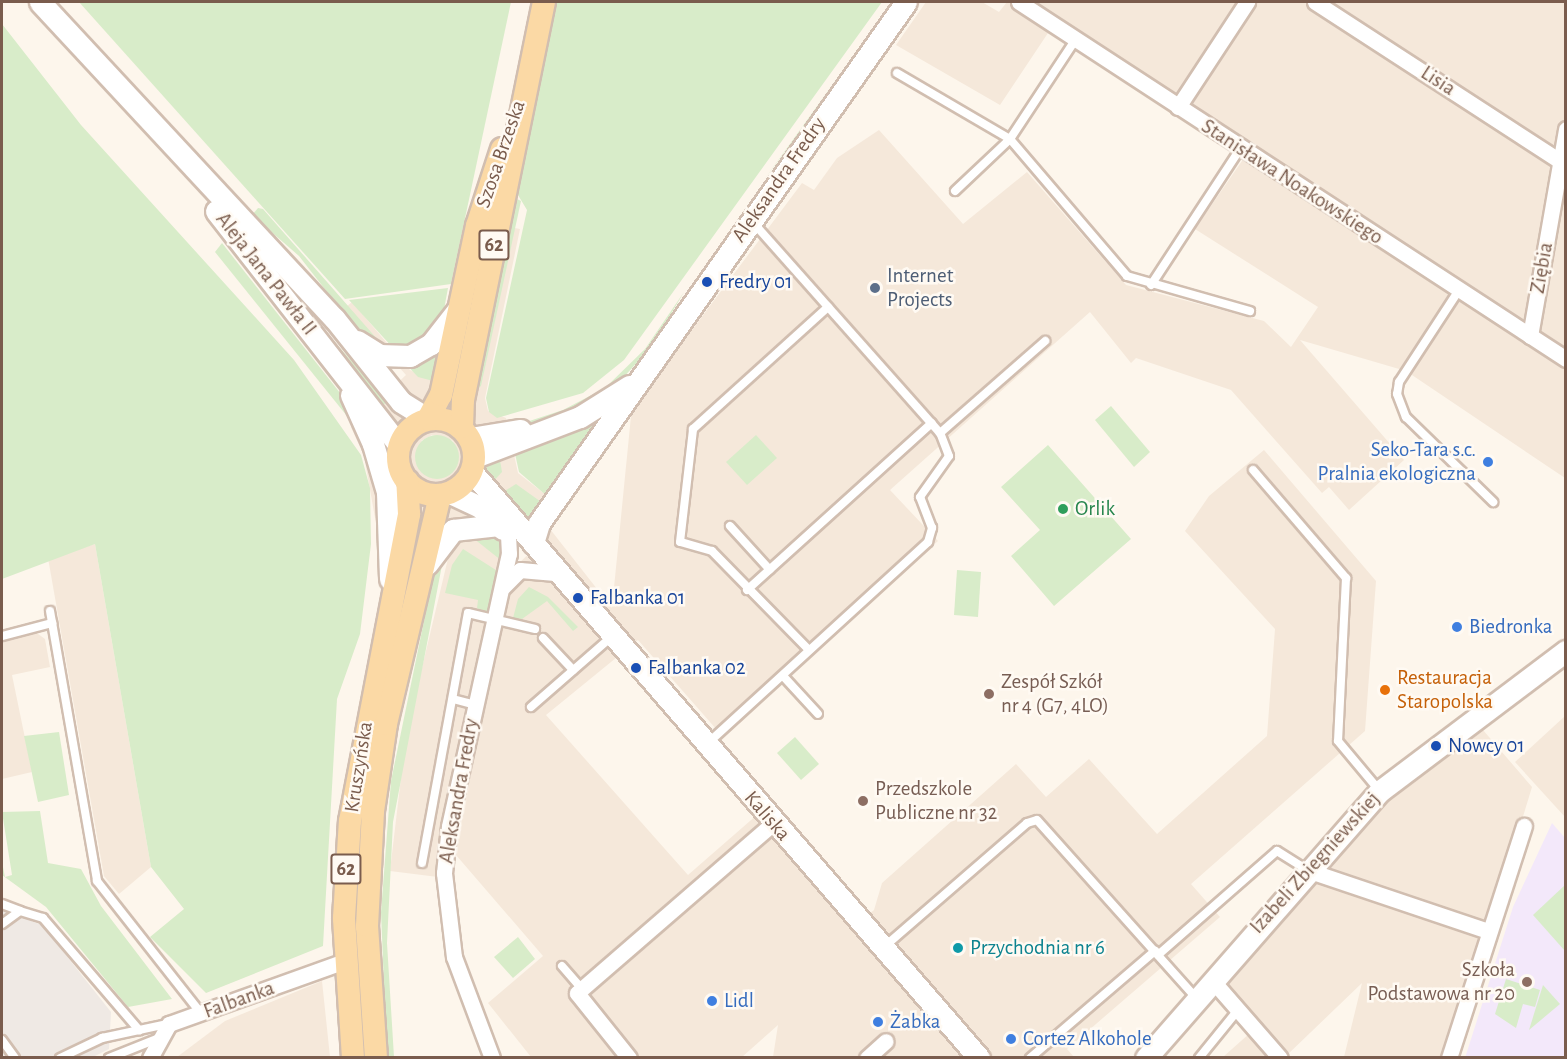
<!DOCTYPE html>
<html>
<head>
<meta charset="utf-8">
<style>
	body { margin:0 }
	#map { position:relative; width:1567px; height:1059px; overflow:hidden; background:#fdf6ec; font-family:"Alegreya Sans",sans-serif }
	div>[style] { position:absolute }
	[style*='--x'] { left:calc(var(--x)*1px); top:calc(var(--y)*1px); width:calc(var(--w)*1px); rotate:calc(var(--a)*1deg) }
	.residential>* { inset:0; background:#f5e8da }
	.industrial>* { inset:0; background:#efe9e4 }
	.education>* { inset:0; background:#f3e8fa }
	.green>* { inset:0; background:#d8ecc9 }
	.round { border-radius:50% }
	.roads { filter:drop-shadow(2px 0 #d1beb0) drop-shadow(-2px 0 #d1beb0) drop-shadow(0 2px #d1beb0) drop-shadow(0 -2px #d1beb0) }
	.lane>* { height:8px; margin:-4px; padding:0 4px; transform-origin:4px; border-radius:4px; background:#fff }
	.street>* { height:15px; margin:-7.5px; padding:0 7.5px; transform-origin:7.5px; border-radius:7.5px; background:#fff }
	.secondary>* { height:21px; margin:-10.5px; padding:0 10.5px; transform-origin:10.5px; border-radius:10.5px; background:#fff }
	.primary>* { height:22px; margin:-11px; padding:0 11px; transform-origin:11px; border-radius:11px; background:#fbd9a5 }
	.primary>.ring { margin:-11px; padding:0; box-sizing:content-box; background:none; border:22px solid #fbd9a5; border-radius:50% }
	.dots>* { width:16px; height:16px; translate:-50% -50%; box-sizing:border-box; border:3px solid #fffaf3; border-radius:50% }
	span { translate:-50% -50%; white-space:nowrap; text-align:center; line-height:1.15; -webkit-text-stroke:5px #fffaf3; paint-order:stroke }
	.shield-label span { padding:2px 4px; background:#fffaf3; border:2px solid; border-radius:4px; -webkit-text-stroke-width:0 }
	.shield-label { font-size:20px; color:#7a5c4d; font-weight:700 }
	.street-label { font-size:21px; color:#7a5c4d }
	.service-label { font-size:21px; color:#4e5e75 }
	.left { translate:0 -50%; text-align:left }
	.transit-label { font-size:21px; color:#164399 }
	.shop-label { font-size:21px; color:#366cbe }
	.right { translate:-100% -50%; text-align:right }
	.leisure-label { font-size:21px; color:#27864d }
	.food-label { font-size:21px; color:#c56008 }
	.education-label { font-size:21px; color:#785e54 }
	.culture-label { font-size:21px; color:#0d838f }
	.frame { position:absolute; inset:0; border:3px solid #7a5c4d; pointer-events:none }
</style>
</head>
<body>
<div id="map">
	<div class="residential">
		<div style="clip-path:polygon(evenodd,926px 2px,982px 2px,999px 12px,1007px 2px,1565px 2px,1565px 478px,1406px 371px,1300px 340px,1404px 460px,1349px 510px,1329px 487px,1322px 493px,1231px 390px,1136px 358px,1131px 363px,1090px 312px,890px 490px,938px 541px,717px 730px,638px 640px,546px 715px,688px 875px,766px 807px,864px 918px,874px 910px,882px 883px,1016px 764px,1046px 797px,1089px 759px,1157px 834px,1267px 736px,1275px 629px,1185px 531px,1209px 496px,1264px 450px,1376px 581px,1365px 731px,1191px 884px,1220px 917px,1067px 1049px,1074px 1057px,773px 1057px,778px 1025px,742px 1057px,531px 1057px,488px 1003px,543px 956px,456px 855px,438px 877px,390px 871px,406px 735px,450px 550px,448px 528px,377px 529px,364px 456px,351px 427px,406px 375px,346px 307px,352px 302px,410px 370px,429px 379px,494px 224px,520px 229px,485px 398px,488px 411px,506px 418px,518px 473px,560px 506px,802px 183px,814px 190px,837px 158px,879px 130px,963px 224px,1027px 172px,1126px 285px,1264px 321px,1291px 347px,1318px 307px,1195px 229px,1253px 145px,1058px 18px,1000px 105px,896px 45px,926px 2px,630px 416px,631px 416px,612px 608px,550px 529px,630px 416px,926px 2px,432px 435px,453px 441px,458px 462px,452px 472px,421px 441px,432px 435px,926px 2px,516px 486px,545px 538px,514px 568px,516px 486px)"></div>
		<div style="clip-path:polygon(95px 544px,151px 867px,119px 894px,104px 876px,48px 558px)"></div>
		<div style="clip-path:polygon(34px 631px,45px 639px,50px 667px,12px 675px,32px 772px,2px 779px,2px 640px)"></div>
		<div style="clip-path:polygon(1565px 716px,1565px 817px,1515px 762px)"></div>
		<div style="clip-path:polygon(1477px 723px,1532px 787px,1488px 931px,1440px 1057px,1344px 1057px,1362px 983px,1285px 1057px,1223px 1057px,1259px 1025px,1220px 982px,1369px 810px)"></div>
		<div style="clip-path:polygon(322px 981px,330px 1057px,177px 1057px,225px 1021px)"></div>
	</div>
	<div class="industrial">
		<div style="clip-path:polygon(2px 910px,42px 925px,111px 1012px,109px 1049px,93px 1057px,2px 1057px)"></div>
	</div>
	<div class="education">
		<div style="clip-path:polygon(1552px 823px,1565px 838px,1565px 1057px,1465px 1058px,1513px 907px)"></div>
	</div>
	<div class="green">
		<div style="clip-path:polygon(79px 2px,511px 2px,451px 284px,345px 299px)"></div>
		<div style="clip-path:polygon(553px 2px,882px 2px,624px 360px,583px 393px,497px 418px,489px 412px,486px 398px,527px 210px,515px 190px)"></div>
		<div style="clip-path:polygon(892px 2px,896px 2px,764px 180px)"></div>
		<div style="clip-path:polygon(2px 24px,81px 125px,294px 360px,361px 455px,370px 488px,371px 544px,360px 634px,337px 699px,323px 946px,206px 993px,150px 937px,184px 909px,151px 867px,95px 544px,2px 579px)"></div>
		<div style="clip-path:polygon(515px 198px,521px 201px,481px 386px,476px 390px)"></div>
		<div style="clip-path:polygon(258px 208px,263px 209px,385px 348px,363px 338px,299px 256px,252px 215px)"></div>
		<div style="clip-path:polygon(222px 243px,344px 398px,355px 426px,215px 252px)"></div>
		<div style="clip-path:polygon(448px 288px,443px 315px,423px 341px,394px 349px,349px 300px)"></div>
		<div style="clip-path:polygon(684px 292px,652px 346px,622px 379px,593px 401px,546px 420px,508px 428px,563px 410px,605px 388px,645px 349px)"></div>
		<div style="clip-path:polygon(309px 313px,387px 401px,382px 407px)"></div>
		<div style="clip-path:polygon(442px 341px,437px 382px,418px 377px,404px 362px)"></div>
		<div style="clip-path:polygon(1111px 406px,1150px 452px,1134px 467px,1095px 420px)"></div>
		<div style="clip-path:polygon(606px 413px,548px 497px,519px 472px,514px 449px)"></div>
		<div style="clip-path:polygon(756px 435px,777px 458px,747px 485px,726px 462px)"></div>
		<div class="round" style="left:415px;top:435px;width:44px;height:44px"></div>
		<div style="clip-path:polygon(1048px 445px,1131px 539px,1054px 606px,1011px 556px,1040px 530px,1001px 487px)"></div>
		<div style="clip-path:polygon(499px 454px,502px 472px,490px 485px,484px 470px)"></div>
		<div style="clip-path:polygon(516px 484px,544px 504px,528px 524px,498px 495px)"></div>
		<div style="clip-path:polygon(481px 529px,503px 540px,502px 561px,468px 534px)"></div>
		<div style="clip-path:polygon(453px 545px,442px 565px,393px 822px,387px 943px,394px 1057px,387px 1058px,381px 912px,391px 781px,437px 558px)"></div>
		<div style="clip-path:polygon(463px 549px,499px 572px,489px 614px,477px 608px,478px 600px,445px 593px,452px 565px)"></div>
		<div style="clip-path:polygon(957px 570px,981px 572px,978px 617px,954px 615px)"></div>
		<div style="clip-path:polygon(529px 587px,548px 597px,578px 627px,573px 631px,547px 601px,522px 619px,513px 618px,518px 599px)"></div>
		<div style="clip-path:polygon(59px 732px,69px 795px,38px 802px,24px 736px)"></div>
		<div style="clip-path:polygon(795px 737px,819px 764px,801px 780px,777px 753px)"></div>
		<div style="clip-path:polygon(40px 811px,48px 863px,81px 869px,101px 906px,172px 999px,128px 1007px,46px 907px,2px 875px,2px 862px,5px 877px,12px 875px,2px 812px)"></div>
		<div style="clip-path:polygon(1565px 885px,1565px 951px,1533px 915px)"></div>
		<div style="clip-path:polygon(518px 937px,535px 959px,513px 978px,494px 957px)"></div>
		<div style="clip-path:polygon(1506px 979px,1540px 990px,1535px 1007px,1523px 1004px,1516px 1028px,1495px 1014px)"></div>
		<div style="clip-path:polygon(1543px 985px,1560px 1004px,1529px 1030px)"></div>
	</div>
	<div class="roads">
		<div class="lane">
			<div style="--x:897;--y:73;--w:131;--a:30.3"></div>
			<div style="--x:1010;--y:139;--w:180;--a:49.5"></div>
			<div style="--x:1127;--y:276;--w:128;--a:15.9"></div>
			<div style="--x:955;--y:191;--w:76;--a:-43.4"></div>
			<div style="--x:1010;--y:139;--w:120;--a:-56.6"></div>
			<div style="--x:1151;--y:285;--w:163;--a:-56.8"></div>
			<div style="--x:1459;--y:290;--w:110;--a:123.1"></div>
			<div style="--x:1399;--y:382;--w:12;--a:99"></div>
			<div style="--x:1397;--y:394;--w:25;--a:69"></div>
			<div style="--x:1406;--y:417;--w:122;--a:44.3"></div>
			<div style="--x:940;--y:433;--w:140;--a:-41.2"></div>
			<div style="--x:1253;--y:470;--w:143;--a:49.3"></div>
			<div style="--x:1346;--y:578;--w:163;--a:92.8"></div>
			<div style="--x:1338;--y:741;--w:64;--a:50.1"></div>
			<div style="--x:730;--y:526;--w:59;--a:47.7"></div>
			<div style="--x:747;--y:590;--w:249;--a:-42.1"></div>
			<div style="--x:50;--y:611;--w:274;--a:80.1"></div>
			<div style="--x:97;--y:881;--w:168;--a:51.8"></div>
			<div style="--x:2;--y:636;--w:52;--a:-14.6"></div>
			<div style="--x:543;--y:638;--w:44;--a:46.8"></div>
			<div style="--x:808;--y:649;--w:137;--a:-134.4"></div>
			<div style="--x:712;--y:551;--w:33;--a:-164"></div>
			<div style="--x:680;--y:542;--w:114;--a:-83.4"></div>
			<div style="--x:693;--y:429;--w:182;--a:-42.1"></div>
			<div style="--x:784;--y:677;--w:50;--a:47.4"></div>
			<div style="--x:453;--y:699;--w:23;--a:15"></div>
			<div style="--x:531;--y:707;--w:105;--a:-41.1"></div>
			<div style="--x:708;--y:743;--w:298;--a:-42.4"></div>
			<div style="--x:928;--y:542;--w:15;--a:-74"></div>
			<div style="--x:932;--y:528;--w:33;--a:-111"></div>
			<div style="--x:920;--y:497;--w:50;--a:-54.7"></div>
			<div style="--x:949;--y:456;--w:25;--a:-111"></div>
			<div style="--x:940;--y:433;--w:283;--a:-131.6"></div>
			<div style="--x:422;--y:863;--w:254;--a:-79.6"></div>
			<div style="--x:468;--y:613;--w:69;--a:13.4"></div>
			<div style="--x:2;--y:904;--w:19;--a:21"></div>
			<div style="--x:2;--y:924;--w:22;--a:-36"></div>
			<div style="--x:20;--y:911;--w:24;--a:17"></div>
			<div style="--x:43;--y:918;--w:148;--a:49.4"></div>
			<div style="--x:884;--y:947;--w:189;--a:-40.9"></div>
			<div style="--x:1027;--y:823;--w:10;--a:-17"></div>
			<div style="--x:1037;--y:820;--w:237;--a:48.2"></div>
			<div style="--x:1158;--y:955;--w:158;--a:-41.2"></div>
			<div style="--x:1277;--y:851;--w:36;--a:32"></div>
			<div style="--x:562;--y:966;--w:30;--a:49"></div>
			<div style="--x:2;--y:1040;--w:22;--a:54"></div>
			<div style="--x:60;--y:1058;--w:47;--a:-25.5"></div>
			<div style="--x:102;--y:1038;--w:66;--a:-12.2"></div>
			<div style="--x:109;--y:1058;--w:54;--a:-21.8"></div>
			<div style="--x:1030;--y:1058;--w:165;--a:-40.6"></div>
			<div style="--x:1199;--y:1058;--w:62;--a:-50.9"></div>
		</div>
		<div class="street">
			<div style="--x:1019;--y:2;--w:653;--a:33.13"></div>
			<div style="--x:1315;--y:2;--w:292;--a:33"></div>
			<div style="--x:1178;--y:107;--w:126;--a:-56.7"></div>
			<div style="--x:1530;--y:336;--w:210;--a:-80.1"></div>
			<div style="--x:503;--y:587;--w:24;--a:-45"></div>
			<div style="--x:520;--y:570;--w:35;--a:5"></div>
			<div style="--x:1307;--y:870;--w:191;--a:18.6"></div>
			<div style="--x:1212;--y:980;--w:103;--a:48.9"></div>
			<div style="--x:150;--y:1058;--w:39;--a:-61"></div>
			<div style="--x:169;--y:1024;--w:187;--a:-19.7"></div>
			<div style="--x:492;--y:1058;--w:108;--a:-110.6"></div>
			<div style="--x:454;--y:957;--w:85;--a:-96.8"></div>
			<div style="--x:444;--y:873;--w:47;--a:-83.9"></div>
			<div style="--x:449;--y:826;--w:279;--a:-77.6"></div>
			<div style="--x:509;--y:554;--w:20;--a:-93"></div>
			<div style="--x:629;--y:1058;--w:83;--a:-128.7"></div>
			<div style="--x:577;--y:993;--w:259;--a:-40.9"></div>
			<div style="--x:867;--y:1058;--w:25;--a:-42"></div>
			<div style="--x:1449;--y:1058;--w:244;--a:-72.1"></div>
		</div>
		<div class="secondary">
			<div style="--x:40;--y:2;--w:432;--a:47.1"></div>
			<div style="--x:334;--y:318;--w:107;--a:51.4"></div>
			<div style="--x:401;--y:402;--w:32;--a:32"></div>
			<div style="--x:216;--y:211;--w:297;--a:52"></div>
			<div style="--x:357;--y:341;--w:26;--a:32"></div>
			<div style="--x:379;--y:355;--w:31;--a:2"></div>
			<div style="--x:410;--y:356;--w:24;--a:-30"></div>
			<div style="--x:431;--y:344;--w:46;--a:-52.1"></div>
			<div style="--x:351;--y:395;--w:54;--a:65.8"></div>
			<div style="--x:373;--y:444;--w:50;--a:73.7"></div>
			<div style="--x:387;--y:492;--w:87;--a:88"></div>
			<div style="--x:470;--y:438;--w:51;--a:-9.1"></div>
			<div style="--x:475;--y:457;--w:112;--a:-20.9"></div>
			<div style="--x:580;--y:417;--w:58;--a:-32.3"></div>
			<div style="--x:472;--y:472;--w:775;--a:49.13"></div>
			<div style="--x:450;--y:493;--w:33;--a:25"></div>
			<div style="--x:480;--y:507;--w:32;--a:44"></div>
			<div style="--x:533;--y:543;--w:21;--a:-73"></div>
			<div style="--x:539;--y:523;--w:637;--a:-54.84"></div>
			<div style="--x:427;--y:564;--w:43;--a:-52.6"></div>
			<div style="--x:453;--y:530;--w:46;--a:-6.2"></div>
			<div style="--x:1146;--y:1058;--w:355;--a:-48.8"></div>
			<div style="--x:1380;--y:791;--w:233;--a:-37"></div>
		</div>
		<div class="primary">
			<div class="ring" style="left:398px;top:419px;width:54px;height:54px"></div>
			<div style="--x:428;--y:419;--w:27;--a:-62"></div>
			<div style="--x:441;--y:395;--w:173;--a:-78"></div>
			<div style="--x:477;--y:226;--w:81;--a:-72"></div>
			<div style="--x:462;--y:427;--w:27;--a:-88"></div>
			<div style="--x:463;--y:400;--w:406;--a:-78.5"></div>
			<div style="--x:353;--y:1058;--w:140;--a:-93.7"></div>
			<div style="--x:344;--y:918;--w:97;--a:-86.5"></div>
			<div style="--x:350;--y:821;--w:313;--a:-79.1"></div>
			<div style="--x:409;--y:514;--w:33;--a:-93"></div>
			<div style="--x:376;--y:1058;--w:132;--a:-93.9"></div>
			<div style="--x:367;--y:926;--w:115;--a:-87"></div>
			<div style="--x:373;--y:811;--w:88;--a:-81.5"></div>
			<div style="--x:386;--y:724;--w:235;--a:-76.7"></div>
		</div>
	</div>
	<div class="dots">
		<div style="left:707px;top:282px;background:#1a4fb4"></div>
		<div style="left:875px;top:288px;background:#5c6f8a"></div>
		<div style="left:1488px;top:462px;background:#3f7fe0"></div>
		<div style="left:1063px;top:509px;background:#2e9e5b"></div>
		<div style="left:578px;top:598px;background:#1a4fb4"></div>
		<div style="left:1457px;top:627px;background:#3f7fe0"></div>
		<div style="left:636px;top:668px;background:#1a4fb4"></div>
		<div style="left:1385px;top:690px;background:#e8710a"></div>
		<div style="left:989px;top:694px;background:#8d6e63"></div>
		<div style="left:1436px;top:746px;background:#1a4fb4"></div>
		<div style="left:863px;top:801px;background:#8d6e63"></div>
		<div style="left:958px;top:948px;background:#0f9aa8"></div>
		<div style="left:1527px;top:982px;background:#8d6e63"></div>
		<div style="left:712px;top:1001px;background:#3f7fe0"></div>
		<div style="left:878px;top:1022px;background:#3f7fe0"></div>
		<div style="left:1011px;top:1039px;background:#3f7fe0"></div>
	</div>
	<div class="shield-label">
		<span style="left:494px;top:245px">62</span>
		<span style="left:346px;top:869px">62</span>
	</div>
	<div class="street-label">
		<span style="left:1438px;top:81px;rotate:33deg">Lisia</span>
		<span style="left:501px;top:154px;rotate:-71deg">Szosa Brzeska</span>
		<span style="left:779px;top:180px;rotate:-55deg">Aleksandra Fredry</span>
		<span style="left:1292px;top:182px;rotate:33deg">Stanisława Noakowskiego</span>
		<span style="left:1542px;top:268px;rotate:-80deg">Ziębia</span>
		<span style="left:266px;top:274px;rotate:52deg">Aleja Jana Pawła II</span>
		<span style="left:359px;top:767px;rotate:-81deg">Kruszyńska</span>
		<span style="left:459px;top:791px;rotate:-80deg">Aleksandra Fredry</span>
		<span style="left:767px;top:816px;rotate:49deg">Kaliska</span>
		<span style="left:1315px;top:863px;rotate:-48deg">Izabeli Zbiegniewskiej</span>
		<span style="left:239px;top:1000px;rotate:-20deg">Falbanka</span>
	</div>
	<div class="service-label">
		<span class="left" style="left:887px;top:288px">Internet<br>Projects</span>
	</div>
	<div class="transit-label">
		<span class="left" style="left:719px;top:282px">Fredry 01</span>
		<span class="left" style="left:590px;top:598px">Falbanka 01</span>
		<span class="left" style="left:648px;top:668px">Falbanka 02</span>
		<span class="left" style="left:1448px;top:746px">Nowcy 01</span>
	</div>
	<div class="shop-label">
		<span class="right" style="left:1476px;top:462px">Seko-Tara s.c.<br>Pralnia ekologiczna</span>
		<span class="left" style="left:1469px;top:627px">Biedronka</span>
		<span class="left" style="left:724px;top:1001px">Lidl</span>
		<span class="left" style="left:890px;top:1022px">Żabka</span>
		<span class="left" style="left:1023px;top:1039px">Cortez Alkohole</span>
	</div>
	<div class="leisure-label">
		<span class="left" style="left:1075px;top:509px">Orlik</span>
	</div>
	<div class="food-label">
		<span class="left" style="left:1397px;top:690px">Restauracja<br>Staropolska</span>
	</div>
	<div class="education-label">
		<span class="left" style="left:1001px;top:694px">Zespół Szkół<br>nr 4 (G7, 4LO)</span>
		<span class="left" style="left:875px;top:801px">Przedszkole<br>Publiczne nr 32</span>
		<span class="right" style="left:1515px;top:982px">Szkoła<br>Podstawowa nr 20</span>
	</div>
	<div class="culture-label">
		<span class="left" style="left:970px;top:948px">Przychodnia nr 6</span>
	</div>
	<div class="frame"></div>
</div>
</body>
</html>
